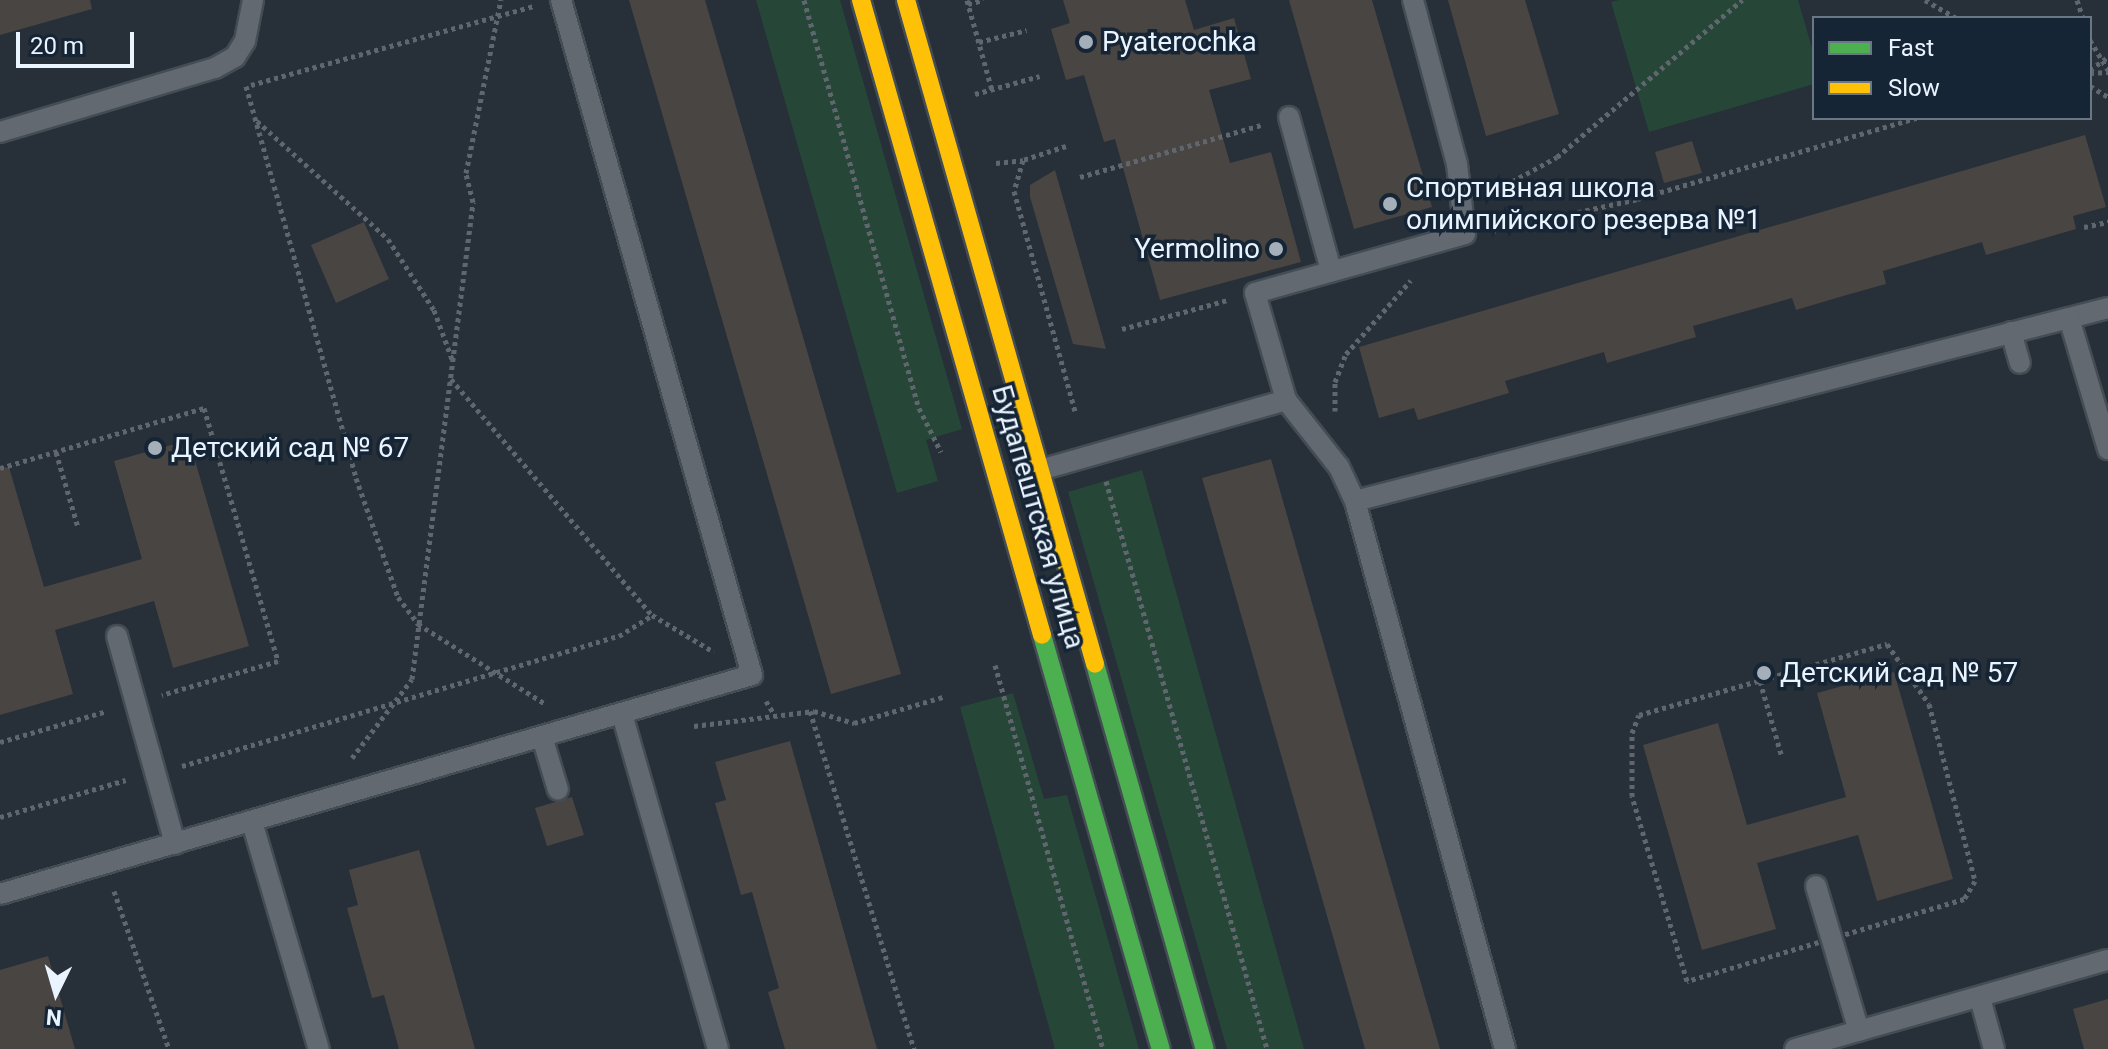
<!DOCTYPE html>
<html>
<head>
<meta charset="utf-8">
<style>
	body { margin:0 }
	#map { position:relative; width:2108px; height:1049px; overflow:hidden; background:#272f38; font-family:Roboto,sans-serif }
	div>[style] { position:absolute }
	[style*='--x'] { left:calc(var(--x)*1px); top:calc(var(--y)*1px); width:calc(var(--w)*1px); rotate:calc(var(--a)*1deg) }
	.green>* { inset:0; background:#264638 }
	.building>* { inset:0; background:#494542 }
	.path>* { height:5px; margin-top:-2.5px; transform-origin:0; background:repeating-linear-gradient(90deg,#60666d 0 4px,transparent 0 8px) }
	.roads { filter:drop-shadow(2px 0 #444c54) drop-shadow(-2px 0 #444c54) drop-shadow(0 2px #444c54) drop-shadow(0 -2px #444c54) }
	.lane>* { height:20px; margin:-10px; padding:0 10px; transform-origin:10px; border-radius:10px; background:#626970 }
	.fast>* { height:18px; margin:-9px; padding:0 9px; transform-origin:9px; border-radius:9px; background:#4caf50 }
	.slow>* { height:18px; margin:-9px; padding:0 9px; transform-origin:9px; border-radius:9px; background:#ffc107 }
	.dots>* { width:22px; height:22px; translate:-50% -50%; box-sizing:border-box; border:4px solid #162536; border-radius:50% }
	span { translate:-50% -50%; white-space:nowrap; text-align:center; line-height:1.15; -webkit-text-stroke:7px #162536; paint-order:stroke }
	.poi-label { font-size:28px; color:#e9f4ff }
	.left { translate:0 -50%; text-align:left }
	.right { translate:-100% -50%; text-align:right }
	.street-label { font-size:28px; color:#e9f4ff }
	.legend { position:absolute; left:1812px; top:16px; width:280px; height:104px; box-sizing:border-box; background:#162536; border:2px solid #6a7886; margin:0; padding:10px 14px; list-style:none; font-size:24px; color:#e9f4ff }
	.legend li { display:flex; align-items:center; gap:16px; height:40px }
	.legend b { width:40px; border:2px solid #6a7886 }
	.north { position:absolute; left:16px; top:953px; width:80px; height:80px; -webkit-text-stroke:6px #162536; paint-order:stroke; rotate:185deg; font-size:22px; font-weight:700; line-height:32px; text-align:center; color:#e9f4ff }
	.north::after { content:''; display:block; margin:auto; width:28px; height:36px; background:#e9f4ff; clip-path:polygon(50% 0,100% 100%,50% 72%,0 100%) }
	.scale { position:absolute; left:16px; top:32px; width:118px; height:36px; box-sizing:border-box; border:4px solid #e9f4ff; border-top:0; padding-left:10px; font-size:24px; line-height:28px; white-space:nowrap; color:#e9f4ff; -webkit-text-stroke:6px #162536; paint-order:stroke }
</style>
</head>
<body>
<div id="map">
	<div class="green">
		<div style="clip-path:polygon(756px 0,840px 0,962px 429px,926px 440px,938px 481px,897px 493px)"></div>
		<div style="clip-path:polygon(1619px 0,1798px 0,1814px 55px,1814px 84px,1649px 132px,1611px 2px)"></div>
		<div style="clip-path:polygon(1142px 470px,1304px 1049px,1227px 1049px,1068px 492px)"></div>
		<div style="clip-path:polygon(1013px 693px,1044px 799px,1067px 795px,1139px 1049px,1055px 1049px,960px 707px)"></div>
	</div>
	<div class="building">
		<div style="clip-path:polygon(0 0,90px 0,92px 9px,0 35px)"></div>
		<div style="clip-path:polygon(629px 0,705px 0,901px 674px,831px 694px)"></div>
		<div style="clip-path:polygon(1063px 0,1185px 0,1194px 30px,1234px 18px,1251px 79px,1209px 90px,1230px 163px,1271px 152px,1301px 262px,1160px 300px,1115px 139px,1104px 142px,1084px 75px,1066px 80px,1051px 29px,1070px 23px)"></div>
		<div style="clip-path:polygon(1289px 0,1372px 0,1432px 207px,1354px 229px)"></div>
		<div style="clip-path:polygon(1448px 0,1525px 0,1559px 114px,1486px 136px)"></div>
		<div style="clip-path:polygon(2085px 135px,2106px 207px,2073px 216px,2076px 229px,1986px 255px,1982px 242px,1883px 271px,1886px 284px,1843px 296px,1796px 310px,1792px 298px,1693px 326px,1696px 337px,1607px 363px,1604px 352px,1505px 381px,1509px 393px,1418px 420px,1414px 408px,1379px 418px,1359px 347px)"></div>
		<div style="clip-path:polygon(1692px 141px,1702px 173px,1664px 183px,1655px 152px)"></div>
		<div style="clip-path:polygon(1055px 170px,1106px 349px,1073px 344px,1030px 197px,1030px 185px)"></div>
		<div style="clip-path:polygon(364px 222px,389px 279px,336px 303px,311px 245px)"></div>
		<div style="clip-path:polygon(189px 440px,249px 646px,173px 668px,154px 601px,55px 630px,73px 694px,0 715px,0 468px,9px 467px,44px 587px,142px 559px,114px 461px)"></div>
		<div style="clip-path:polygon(1271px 459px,1389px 873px,1440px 1049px,1365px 1049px,1202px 478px)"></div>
		<div style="clip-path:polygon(1894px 672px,1953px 879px,1877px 901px,1858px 835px,1757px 863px,1776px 929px,1702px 950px,1643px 745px,1718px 723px,1747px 825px,1846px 797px,1817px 693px)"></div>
		<div style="clip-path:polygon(790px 741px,877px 1049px,785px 1049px,768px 992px,779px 988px,752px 892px,741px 895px,715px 803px,726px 800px,715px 762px)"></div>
		<div style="clip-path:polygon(572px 797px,584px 835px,547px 846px,535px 808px)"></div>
		<div style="clip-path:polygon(419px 850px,475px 1049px,399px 1049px,384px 995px,372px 998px,347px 908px,358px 905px,349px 870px)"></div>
		<div style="clip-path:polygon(48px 956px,75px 1049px,0 1049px,0 970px)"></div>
		<div style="clip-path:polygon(2108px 999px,2108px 1049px,2084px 1049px,2073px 1009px)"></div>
	</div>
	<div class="path">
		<div style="--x:804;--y:0;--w:424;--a:74.3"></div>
		<div style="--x:919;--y:408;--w:49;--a:63.4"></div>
		<div style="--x:967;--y:0;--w:93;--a:74.5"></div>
		<div style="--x:1925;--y:0;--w:36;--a:30"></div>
		<div style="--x:2077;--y:0;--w:19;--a:72"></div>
		<div style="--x:968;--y:4;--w:16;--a:-15"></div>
		<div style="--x:2090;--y:40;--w:35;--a:59"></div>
		<div style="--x:979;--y:42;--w:49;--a:-14"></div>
		<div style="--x:2090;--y:70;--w:22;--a:-36"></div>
		<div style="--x:2090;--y:73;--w:18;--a:-3"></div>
		<div style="--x:251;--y:85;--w:294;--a:-15.6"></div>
		<div style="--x:246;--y:86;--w:407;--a:74.3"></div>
		<div style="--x:356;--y:478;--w:126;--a:70.6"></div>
		<div style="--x:398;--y:597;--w:34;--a:53"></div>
		<div style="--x:418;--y:624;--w:149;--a:32.1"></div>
		<div style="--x:2090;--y:86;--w:21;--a:31"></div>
		<div style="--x:975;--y:94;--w:67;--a:-15.5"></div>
		<div style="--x:257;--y:121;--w:176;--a:42"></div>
		<div style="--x:388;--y:239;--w:85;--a:57.1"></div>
		<div style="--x:434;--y:310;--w:52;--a:69.8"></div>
		<div style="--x:1066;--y:146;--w:45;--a:162"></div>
		<div style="--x:1023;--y:160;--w:32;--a:106"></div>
		<div style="--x:1014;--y:191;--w:231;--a:74.5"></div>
		<div style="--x:996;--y:163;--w:27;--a:-6"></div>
		<div style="--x:1080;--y:177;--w:188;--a:-16"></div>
		<div style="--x:1491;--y:193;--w:75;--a:-28.6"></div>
		<div style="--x:1557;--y:157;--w:243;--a:-40.3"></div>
		<div style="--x:2084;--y:227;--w:25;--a:-12"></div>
		<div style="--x:1492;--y:231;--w:148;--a:-12.4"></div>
		<div style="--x:1637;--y:199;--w:291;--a:-16.2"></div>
		<div style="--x:1122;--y:329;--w:109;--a:-15.4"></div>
		<div style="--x:451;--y:379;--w:310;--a:49.6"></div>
		<div style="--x:652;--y:615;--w:72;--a:30.8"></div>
		<div style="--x:1335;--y:411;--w:29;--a:-90"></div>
		<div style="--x:1335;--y:382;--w:30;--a:-69"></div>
		<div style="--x:1346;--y:354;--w:98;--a:-48.7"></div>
		<div style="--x:56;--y:452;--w:78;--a:73.7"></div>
		<div style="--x:0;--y:468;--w:213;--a:-16.4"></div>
		<div style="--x:204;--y:408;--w:264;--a:73.7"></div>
		<div style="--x:278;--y:661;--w:121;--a:163.7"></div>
		<div style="--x:1106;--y:481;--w:590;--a:74.17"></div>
		<div style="--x:1887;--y:644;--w:73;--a:55"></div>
		<div style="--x:1929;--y:704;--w:183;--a:75.4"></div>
		<div style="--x:1975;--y:881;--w:21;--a:121"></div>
		<div style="--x:1964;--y:899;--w:289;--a:163.5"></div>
		<div style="--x:1687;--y:981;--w:193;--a:-106.6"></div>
		<div style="--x:1632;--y:796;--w:63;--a:-90"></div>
		<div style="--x:1632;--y:733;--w:19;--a:-69"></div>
		<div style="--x:1639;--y:715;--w:258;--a:-16"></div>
		<div style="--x:995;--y:665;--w:399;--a:74.3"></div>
		<div style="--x:1760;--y:681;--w:79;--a:73.9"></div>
		<div style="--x:766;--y:701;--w:15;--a:58"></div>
		<div style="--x:810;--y:711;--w:354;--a:72.9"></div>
		<div style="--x:694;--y:726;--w:121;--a:-7.1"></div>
		<div style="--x:814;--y:711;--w:42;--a:16.7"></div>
		<div style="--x:854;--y:723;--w:93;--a:-16.3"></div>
		<div style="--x:0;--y:742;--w:111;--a:-16.2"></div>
		<div style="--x:352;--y:758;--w:99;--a:-52.8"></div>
		<div style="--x:412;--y:679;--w:481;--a:-82.7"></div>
		<div style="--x:473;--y:202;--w:30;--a:-104"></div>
		<div style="--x:466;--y:173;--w:177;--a:-78.6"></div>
		<div style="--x:182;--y:766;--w:456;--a:-16.6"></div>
		<div style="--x:619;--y:636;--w:39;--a:-32"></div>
		<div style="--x:0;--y:817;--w:131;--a:-16.4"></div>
		<div style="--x:114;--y:891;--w:167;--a:70.8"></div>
	</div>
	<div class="roads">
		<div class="lane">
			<div style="--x:1413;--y:0;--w:170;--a:75"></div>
			<div style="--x:1457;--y:164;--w:70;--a:83.5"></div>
			<div style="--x:1465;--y:234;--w:218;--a:164.3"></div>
			<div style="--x:1255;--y:293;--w:111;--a:73.8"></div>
			<div style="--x:1286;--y:400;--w:85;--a:51.7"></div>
			<div style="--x:1339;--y:467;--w:38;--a:65"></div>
			<div style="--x:1355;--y:501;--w:568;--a:74.69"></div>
			<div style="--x:1289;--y:117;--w:160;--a:74.7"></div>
			<div style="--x:0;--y:132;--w:224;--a:-16.6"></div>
			<div style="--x:215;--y:68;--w:23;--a:-29"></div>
			<div style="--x:235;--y:57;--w:19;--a:-58"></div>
			<div style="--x:245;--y:41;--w:42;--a:-79"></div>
			<div style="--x:2108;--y:308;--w:40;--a:165.6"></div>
			<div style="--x:2069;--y:318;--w:137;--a:73.4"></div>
			<div style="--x:2011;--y:332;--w:32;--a:74"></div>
			<div style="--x:1037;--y:471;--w:259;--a:-15.9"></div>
			<div style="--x:1355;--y:501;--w:737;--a:-14.38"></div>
			<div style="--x:117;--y:636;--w:216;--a:74.4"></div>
			<div style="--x:622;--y:714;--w:348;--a:74"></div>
			<div style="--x:542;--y:737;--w:55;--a:73.2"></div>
			<div style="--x:252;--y:822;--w:237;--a:73.6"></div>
			<div style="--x:1816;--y:886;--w:151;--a:73.5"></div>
			<div style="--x:0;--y:894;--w:783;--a:-16.24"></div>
			<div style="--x:752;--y:675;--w:702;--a:-105.8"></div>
			<div style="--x:1980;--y:998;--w:53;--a:74.6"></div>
			<div style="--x:1795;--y:1049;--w:325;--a:-15.9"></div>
		</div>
		<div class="fast">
			<div style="--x:1042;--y:635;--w:431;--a:74"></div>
			<div style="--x:1095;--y:664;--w:400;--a:74.1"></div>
		</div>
		<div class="slow">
			<div style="--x:861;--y:0;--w:660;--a:74.09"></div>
			<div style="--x:906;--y:0;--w:690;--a:74.11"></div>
		</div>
	</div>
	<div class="dots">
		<div style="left:1086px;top:42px;background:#a5afb9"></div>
		<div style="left:1390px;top:204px;background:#a5afb9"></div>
		<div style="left:1276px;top:249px;background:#a5afb9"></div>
		<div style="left:155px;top:448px;background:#a5afb9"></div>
		<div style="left:1764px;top:673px;background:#a5afb9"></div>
	</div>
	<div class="poi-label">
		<span class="left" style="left:1102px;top:42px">Pyaterochka</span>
		<span class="left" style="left:1406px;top:204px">Спортивная школа<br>олимпийского резерва №1</span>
		<span class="right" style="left:1260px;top:249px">Yermolino</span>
		<span class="left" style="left:171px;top:448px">Детский сад № 67</span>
		<span class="left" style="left:1780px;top:673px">Детский сад № 57</span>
	</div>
	<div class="street-label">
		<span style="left:1038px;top:517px;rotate:74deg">Будапештская улица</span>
	</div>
	<ul class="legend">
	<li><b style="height:10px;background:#4caf50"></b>Fast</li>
	<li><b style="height:10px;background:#ffc107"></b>Slow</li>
	</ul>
	<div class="north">N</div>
	<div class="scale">20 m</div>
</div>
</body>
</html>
